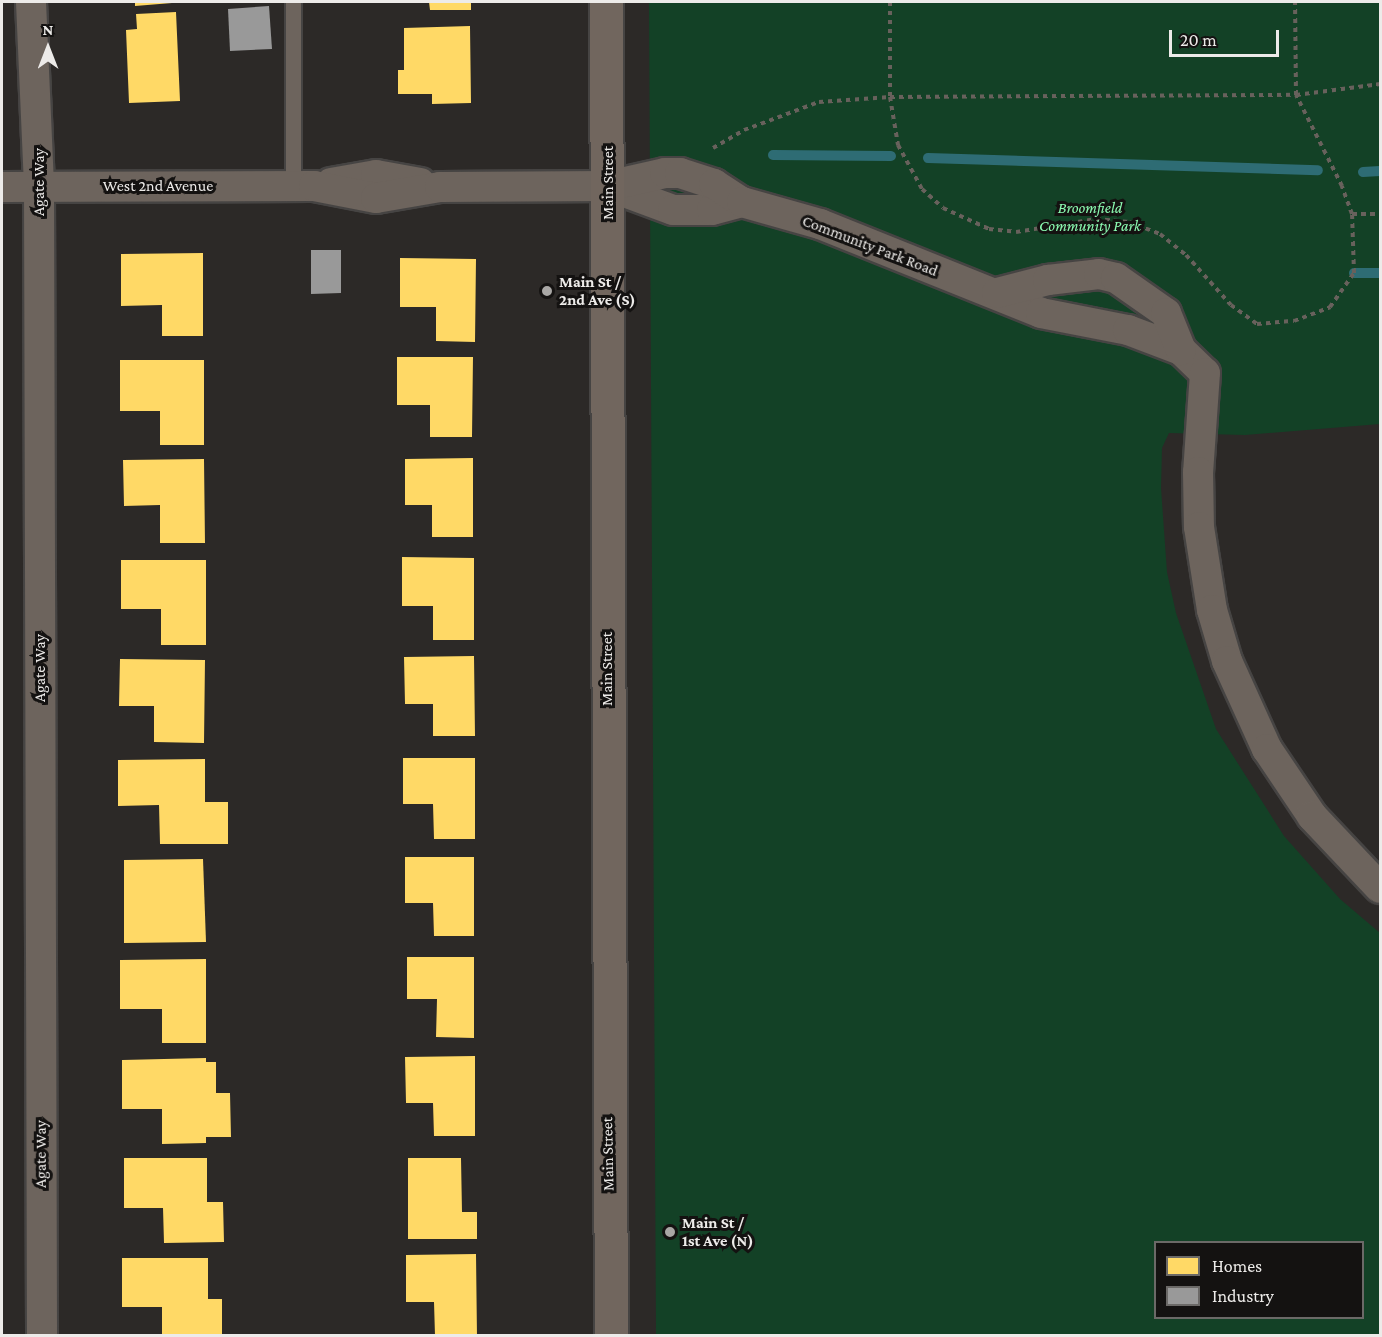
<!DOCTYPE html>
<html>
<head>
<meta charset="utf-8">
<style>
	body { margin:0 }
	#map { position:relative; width:1382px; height:1337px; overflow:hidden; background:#2c2927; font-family:"Crimson Pro",serif }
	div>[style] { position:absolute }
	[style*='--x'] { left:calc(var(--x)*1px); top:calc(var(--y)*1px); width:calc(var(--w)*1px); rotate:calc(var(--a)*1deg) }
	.green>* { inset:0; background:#134126 }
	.homes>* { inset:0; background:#ffd966 }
	.industry>* { inset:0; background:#999 }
	.stream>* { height:10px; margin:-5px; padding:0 5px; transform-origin:5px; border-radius:5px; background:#2e6c74 }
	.path>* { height:4px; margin-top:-2px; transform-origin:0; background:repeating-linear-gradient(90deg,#68615c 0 4.5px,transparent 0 9px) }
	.roads { filter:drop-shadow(2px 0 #464443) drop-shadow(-2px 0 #464443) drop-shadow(0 2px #464443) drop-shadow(0 -2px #464443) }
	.service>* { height:15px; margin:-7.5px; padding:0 7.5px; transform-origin:7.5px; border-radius:7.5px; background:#6d645d }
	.minor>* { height:30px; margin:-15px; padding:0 15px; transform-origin:15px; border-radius:15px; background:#6d645d }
	.secondary>* { height:33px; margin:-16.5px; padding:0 16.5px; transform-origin:16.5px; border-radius:16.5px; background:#71665e }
	.dots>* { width:16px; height:16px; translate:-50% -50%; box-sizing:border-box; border:3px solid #141211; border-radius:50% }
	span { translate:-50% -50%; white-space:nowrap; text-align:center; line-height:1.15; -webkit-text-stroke:6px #141211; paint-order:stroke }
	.street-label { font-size:16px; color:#edebe9 }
	.park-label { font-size:16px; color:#8cfcb2; font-style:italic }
	.poi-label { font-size:16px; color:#edebe9; font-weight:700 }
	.left { translate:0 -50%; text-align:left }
	.frame { position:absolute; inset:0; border:3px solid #edebe9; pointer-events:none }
	.legend { position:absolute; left:1154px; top:1241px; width:210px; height:78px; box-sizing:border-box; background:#141211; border:2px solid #6b6967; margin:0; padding:8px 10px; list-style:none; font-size:18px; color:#edebe9 }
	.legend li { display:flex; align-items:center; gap:12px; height:30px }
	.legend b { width:30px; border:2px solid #6b6967 }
	.north { position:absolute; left:18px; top:18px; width:60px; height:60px; -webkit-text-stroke:4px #141211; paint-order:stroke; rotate:0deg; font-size:16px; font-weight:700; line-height:24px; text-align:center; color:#edebe9 }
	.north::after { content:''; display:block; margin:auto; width:21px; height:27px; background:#edebe9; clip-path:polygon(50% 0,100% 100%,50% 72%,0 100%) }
	.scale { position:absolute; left:1169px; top:30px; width:110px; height:27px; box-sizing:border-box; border:3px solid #edebe9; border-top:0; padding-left:8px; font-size:18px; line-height:21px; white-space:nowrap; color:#edebe9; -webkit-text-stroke:4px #141211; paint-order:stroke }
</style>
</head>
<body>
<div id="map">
	<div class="green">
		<div style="clip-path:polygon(evenodd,649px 2px,1380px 2px,1380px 424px,1245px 435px,1169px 433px,1162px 448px,1161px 488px,1167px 572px,1176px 613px,1216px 729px,1284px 836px,1340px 899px,1380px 933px,1380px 1335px,656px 1335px,649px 2px,1156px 1242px,1362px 1242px,1362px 1318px,1156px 1318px,1156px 1242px)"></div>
	</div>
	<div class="homes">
		<div style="clip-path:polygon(135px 2px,172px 2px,172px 3px,135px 6px)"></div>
		<div style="clip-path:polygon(429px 2px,471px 2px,471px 10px,430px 10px)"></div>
		<div style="clip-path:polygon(176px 12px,180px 101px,129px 103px,126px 30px,137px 29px,136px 14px)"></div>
		<div style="clip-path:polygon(470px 26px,471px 103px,432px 104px,432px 94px,398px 94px,398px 70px,404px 70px,404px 28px)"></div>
		<div style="clip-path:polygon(203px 253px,203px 336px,162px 336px,162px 305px,121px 306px,121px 254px)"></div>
		<div style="clip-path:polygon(400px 258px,476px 259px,475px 342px,436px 341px,436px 307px,400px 307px)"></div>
		<div style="clip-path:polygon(397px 357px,473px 357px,472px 437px,430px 437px,430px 405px,397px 405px)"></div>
		<div style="clip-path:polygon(120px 360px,204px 360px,204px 445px,160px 445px,160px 411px,120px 411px)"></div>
		<div style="clip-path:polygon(473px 458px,473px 537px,432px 537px,432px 505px,405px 505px,405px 459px)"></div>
		<div style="clip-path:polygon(204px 459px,205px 543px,160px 543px,160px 505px,124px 506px,123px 460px)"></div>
		<div style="clip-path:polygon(402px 557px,474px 558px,474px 640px,433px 640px,433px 606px,402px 606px)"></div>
		<div style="clip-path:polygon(121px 560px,206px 560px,206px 645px,161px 645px,161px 609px,121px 609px)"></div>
		<div style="clip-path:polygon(474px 656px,475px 736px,433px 736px,433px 704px,405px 704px,404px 657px)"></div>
		<div style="clip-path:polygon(120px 659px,205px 660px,204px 743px,154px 742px,154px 706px,119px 706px)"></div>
		<div style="clip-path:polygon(403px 758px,475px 758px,475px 839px,434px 839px,433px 804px,403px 804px)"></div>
		<div style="clip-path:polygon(205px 759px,205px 802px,228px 802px,228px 844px,160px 844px,159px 805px,118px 806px,118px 760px)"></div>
		<div style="clip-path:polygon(405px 857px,474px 857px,474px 936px,434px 936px,433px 903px,405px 903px)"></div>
		<div style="clip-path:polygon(203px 859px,206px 942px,124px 943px,124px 860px)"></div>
		<div style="clip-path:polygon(407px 957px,474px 957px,474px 1038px,436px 1037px,437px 999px,407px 999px)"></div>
		<div style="clip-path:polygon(206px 959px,206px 1043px,162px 1043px,162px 1009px,120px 1009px,120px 960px)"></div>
		<div style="clip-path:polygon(475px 1056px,475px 1136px,434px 1136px,433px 1103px,406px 1103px,405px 1057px)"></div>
		<div style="clip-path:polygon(206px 1058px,206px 1062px,216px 1062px,216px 1093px,230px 1093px,231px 1137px,206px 1137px,206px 1143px,162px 1144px,162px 1109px,122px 1109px,122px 1060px)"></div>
		<div style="clip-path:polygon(124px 1158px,207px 1158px,207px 1202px,223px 1202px,224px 1242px,164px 1243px,163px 1208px,124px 1208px)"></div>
		<div style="clip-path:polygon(408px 1158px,461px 1158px,462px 1212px,477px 1212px,477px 1239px,408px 1239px)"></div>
		<div style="clip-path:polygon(476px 1254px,477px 1336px,435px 1336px,434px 1302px,406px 1302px,406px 1255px)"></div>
		<div style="clip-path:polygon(122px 1258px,208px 1258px,208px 1299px,222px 1299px,222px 1336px,162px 1336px,162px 1307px,122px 1307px)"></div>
	</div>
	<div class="industry">
		<div style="clip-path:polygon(269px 6px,272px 49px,230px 51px,228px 9px)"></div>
		<div style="clip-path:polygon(311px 250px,341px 250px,341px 293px,311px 294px)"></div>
	</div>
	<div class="stream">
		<div style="--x:773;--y:155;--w:118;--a:0.5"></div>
		<div style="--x:928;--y:158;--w:390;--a:1.8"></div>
		<div style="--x:1363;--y:172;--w:17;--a:-3"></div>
		<div style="--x:1354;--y:273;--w:26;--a:0"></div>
	</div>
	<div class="path">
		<div style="--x:890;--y:2;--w:95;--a:90"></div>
		<div style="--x:890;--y:97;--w:49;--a:80.5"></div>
		<div style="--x:898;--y:145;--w:50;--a:61.4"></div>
		<div style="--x:922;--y:189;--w:28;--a:42"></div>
		<div style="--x:943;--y:208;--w:51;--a:24.5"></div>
		<div style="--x:989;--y:229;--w:27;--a:6"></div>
		<div style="--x:1016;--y:232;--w:81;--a:-9.2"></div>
		<div style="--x:1096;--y:219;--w:33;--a:5"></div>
		<div style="--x:1129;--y:222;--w:33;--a:21"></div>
		<div style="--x:1160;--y:234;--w:33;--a:39"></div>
		<div style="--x:1186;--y:255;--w:67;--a:48"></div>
		<div style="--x:1231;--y:305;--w:32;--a:36"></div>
		<div style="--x:1257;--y:324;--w:37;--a:-5"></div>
		<div style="--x:1294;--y:321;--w:39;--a:-21"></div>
		<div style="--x:1330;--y:307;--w:42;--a:-54.8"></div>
		<div style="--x:1354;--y:273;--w:59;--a:-91.9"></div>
		<div style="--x:1352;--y:214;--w:30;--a:-110"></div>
		<div style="--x:1342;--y:186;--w:102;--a:-116.8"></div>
		<div style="--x:1296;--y:95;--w:93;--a:-90.6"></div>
		<div style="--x:713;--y:148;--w:36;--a:-30"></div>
		<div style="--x:744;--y:130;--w:80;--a:-20.5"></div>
		<div style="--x:819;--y:102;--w:71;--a:-4"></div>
		<div style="--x:890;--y:97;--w:406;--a:-0.3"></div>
		<div style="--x:1296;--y:95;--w:85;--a:-7.5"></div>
		<div style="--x:1352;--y:214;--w:28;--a:0"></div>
	</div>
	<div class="roads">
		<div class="service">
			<div style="--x:293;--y:2;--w:184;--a:90"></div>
		</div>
		<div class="minor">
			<div style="--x:31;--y:2;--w:185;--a:87.5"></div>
			<div style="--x:39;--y:187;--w:1149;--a:89.85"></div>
			<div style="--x:331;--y:183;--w:46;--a:-10.1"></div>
			<div style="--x:376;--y:175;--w:45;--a:10.3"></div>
			<div style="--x:608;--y:186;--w:69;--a:20.3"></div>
			<div style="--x:673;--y:210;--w:39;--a:0"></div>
			<div style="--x:712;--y:210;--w:31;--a:-15"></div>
			<div style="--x:2;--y:187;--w:312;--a:-0.2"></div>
			<div style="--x:314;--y:186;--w:63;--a:11"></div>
			<div style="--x:376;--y:198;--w:65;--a:-9.8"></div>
			<div style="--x:440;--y:187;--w:168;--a:-0.3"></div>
			<div style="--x:608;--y:186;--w:58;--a:-12.8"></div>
			<div style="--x:665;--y:173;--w:15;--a:0"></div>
			<div style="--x:680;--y:173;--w:36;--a:18"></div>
			<div style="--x:714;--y:184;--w:33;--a:33"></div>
			<div style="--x:742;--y:202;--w:81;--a:15.8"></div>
			<div style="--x:820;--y:224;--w:238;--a:21.9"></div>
			<div style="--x:1041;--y:313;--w:89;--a:11.1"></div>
			<div style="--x:1128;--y:330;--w:57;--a:20.7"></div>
			<div style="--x:1181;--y:350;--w:33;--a:44"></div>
			<div style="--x:1205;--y:373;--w:99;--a:94"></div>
			<div style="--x:1198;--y:472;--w:55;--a:89"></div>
			<div style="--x:1199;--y:527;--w:84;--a:81.1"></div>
			<div style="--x:1212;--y:610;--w:53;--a:73.6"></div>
			<div style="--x:1227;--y:661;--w:97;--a:65.6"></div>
			<div style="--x:1267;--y:749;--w:81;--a:56.1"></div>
			<div style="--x:1312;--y:816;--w:99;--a:46.6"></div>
			<div style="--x:997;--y:293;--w:53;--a:-14.3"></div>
			<div style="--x:1048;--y:280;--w:51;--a:-6.7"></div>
			<div style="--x:1099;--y:274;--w:17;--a:13"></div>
			<div style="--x:1116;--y:278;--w:61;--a:35"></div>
			<div style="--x:1166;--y:313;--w:40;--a:68"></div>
		</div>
		<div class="secondary">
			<div style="--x:606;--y:2;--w:1334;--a:89.79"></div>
		</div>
	</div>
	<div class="dots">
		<div style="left:547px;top:291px;background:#a9a7a5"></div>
		<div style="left:670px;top:1232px;background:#a9a7a5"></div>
	</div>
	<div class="street-label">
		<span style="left:39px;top:182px;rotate:-90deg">Agate Way</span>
		<span style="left:608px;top:183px;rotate:-90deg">Main Street</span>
		<span style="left:158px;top:186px">West 2nd Avenue</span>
		<span style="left:870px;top:246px;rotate:21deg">Community Park Road</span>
		<span style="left:40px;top:668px;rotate:-90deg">Agate Way</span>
		<span style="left:607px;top:669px;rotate:-90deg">Main Street</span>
		<span style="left:41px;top:1154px;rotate:-90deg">Agate Way</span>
		<span style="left:608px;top:1154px;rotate:-91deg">Main Street</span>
	</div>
	<div class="park-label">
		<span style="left:1090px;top:217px">Broomfield<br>Community Park</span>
	</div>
	<div class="poi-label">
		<span class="left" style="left:559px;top:291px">Main St /<br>2nd Ave (S)</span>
		<span class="left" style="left:682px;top:1232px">Main St /<br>1st Ave (N)</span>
	</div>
	<div class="frame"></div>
	<ul class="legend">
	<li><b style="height:16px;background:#ffd966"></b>Homes</li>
	<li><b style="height:16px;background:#999"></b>Industry</li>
	</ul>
	<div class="north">N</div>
	<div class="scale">20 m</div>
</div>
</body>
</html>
